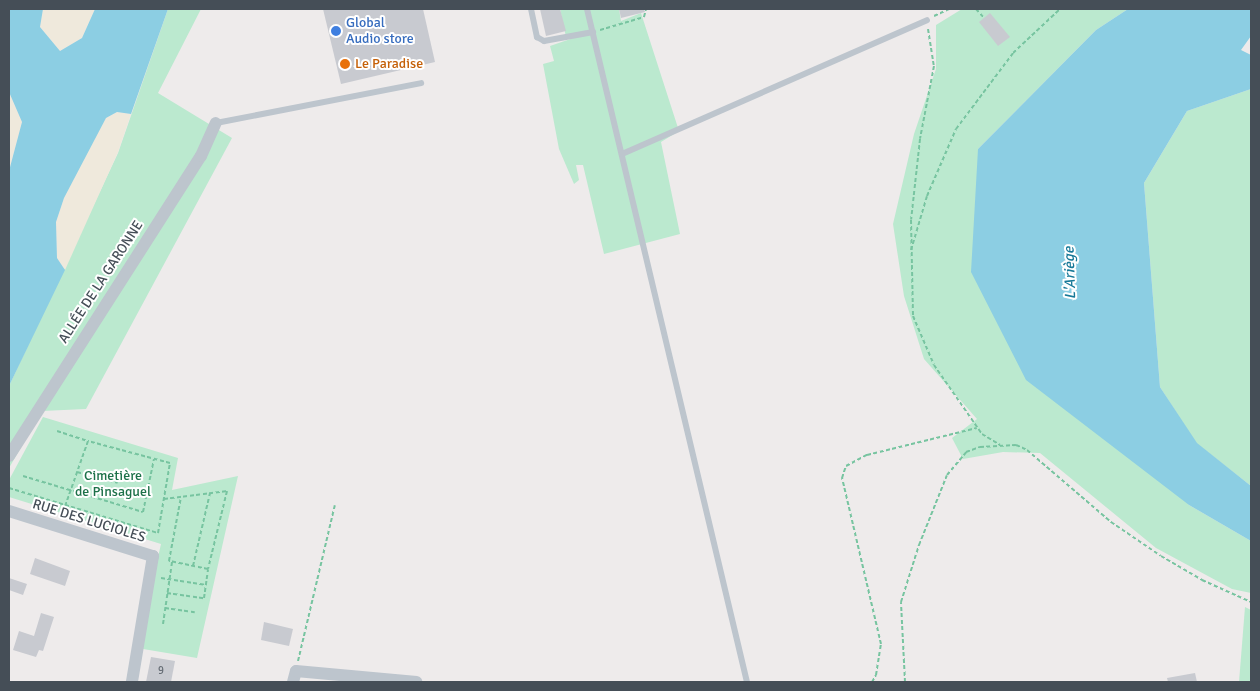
<!DOCTYPE html>
<html>
<head>
<meta charset="utf-8">
<style>
	body { margin:0 }
	#map { position:relative; width:1260px; height:691px; overflow:hidden; background:#eeebeb; font-family:Signika,sans-serif }
	div>[style] { position:absolute }
	[style*='--x'] { left:calc(var(--x)*1px); top:calc(var(--y)*1px); width:calc(var(--w)*1px); rotate:calc(var(--a)*1deg) }
	.green>* { inset:0; background:#bbe9cf }
	.sand>* { inset:0; background:#efe9dc }
	.water>* { inset:0; background:#8ccee3 }
	.building>* { inset:0; background:#c8cad0 }
	.path>* { height:2px; margin-top:-1px; transform-origin:0; background:repeating-linear-gradient(90deg,#77c4a0 0 4px,transparent 0 6.5px) }
	.service>* { height:6px; margin:-3px; padding:0 3px; transform-origin:3px; border-radius:3px; background:#bdc5cd }
	.minor>* { height:12px; margin:-6px; padding:0 6px; transform-origin:6px; border-radius:6px; background:#bdc5cd }
	.dots>* { width:14px; height:14px; translate:-50% -50%; box-sizing:border-box; border:2px solid #fff; border-radius:50% }
	span { translate:-50% -50%; white-space:nowrap; text-align:center; line-height:1.15; -webkit-text-stroke:4px #fff; paint-order:stroke }
	.number-label { font-size:11px; color:#666d75 }
	.number-label span { -webkit-text-stroke-width:0 }
	.shop-label { font-size:14px; color:#366cbe }
	.left { translate:0 -50%; text-align:left }
	.food-label { font-size:14px; color:#c56008 }
	.street-label { font-size:14px; color:#454e57 }
	.park-label { font-size:14px; color:#1d7149 }
	.water-label { font-size:15px; color:#177998; font-style:italic }
	.frame { position:absolute; inset:0; border:10px solid #454e57; pointer-events:none }
</style>
</head>
<body>
<div id="map">
	<div class="green">
		<div style="clip-path:polygon(168px 9px,201px 9px,158px 93px,232px 138px,86px 409px,42px 411px,9px 468px,9px 386px,118px 153px)"></div>
		<div style="clip-path:polygon(560px 9px,619px 9px,621px 21px,641px 13px,679px 131px,661px 142px,680px 234px,604px 254px,583px 165px,576px 165px,579px 180px,574px 184px,559px 149px,543px 64px,554px 61px,550px 46px,588px 33px,566px 37px)"></div>
		<div style="clip-path:polygon(962px 9px,1128px 9px,1096px 30px,978px 149px,1189px 505px,1251px 541px,1251px 593px,1232px 589px,1156px 548px,1040px 453px,1003px 452px,963px 459px,952px 438px,977px 419px,924px 359px,904px 296px,893px 224px,914px 134px,936px 69px,936px 25px)"></div>
		<div style="clip-path:polygon(1251px 89px,1251px 486px,1196px 443px,1160px 387px,1144px 183px,1187px 111px)"></div>
		<div style="clip-path:polygon(43px 417px,178px 458px,172px 490px,238px 476px,197px 658px,137px 648px,161px 544px,9px 497px,9px 480px)"></div>
		<div style="clip-path:polygon(1245px 607px,1251px 610px,1251px 682px,1239px 682px)"></div>
	</div>
	<div class="sand">
		<div style="clip-path:polygon(43px 9px,95px 9px,82px 38px,60px 51px,40px 27px)"></div>
		<div style="clip-path:polygon(9px 92px,22px 122px,9px 171px)"></div>
		<div style="clip-path:polygon(117px 112px,131px 114px,118px 152px,65px 270px,57px 258px,56px 222px,64px 198px,96px 134px,106px 118px)"></div>
	</div>
	<div class="water">
		<div style="clip-path:polygon(9px 9px,43px 9px,40px 27px,60px 51px,82px 38px,95px 9px,168px 9px,131px 114px,117px 112px,106px 118px,64px 198px,56px 222px,57px 258px,65px 270px,9px 386px,9px 171px,22px 122px,9px 92px)"></div>
		<div style="clip-path:polygon(1128px 9px,1251px 9px,1251px 36px,1241px 50px,1251px 55px,1251px 89px,1187px 111px,1144px 183px,1160px 387px,1197px 443px,1251px 486px,1251px 541px,1189px 505px,1026px 380px,971px 272px,978px 149px,1096px 30px)"></div>
	</div>
	<div class="building">
		<div style="clip-path:polygon(323px 9px,423px 9px,435px 62px,341px 84px)"></div>
		<div style="clip-path:polygon(540px 9px,560px 9px,566px 31px,546px 36px)"></div>
		<div style="clip-path:polygon(619px 9px,644px 9px,645px 12px,621px 18px)"></div>
		<div style="clip-path:polygon(990px 13px,1010px 37px,998px 46px,979px 22px)"></div>
		<div style="clip-path:polygon(35px 558px,70px 571px,65px 586px,30px 574px)"></div>
		<div style="clip-path:polygon(9px 578px,27px 584px,23px 595px,9px 590px)"></div>
		<div style="clip-path:polygon(41px 613px,54px 617px,43px 651px,39px 650px,36px 657px,13px 650px,19px 631px,34px 636px)"></div>
		<div style="clip-path:polygon(264px 622px,293px 629px,289px 646px,261px 640px)"></div>
		<div style="clip-path:polygon(151px 657px,175px 661px,171px 682px,146px 682px)"></div>
		<div style="clip-path:polygon(1195px 673px,1197px 682px,1168px 682px,1167px 678px)"></div>
	</div>
	<div class="path">
		<div style="--x:976;--y:9;--w:12;--a:48"></div>
		<div style="--x:934;--y:16;--w:17;--a:-25"></div>
		<div style="--x:928;--y:29;--w:37;--a:81"></div>
		<div style="--x:934;--y:66;--w:74;--a:100.9"></div>
		<div style="--x:920;--y:139;--w:81;--a:96.3"></div>
		<div style="--x:911;--y:220;--w:96;--a:88.8"></div>
		<div style="--x:913;--y:316;--w:53;--a:66.8"></div>
		<div style="--x:934;--y:365;--w:84;--a:55.2"></div>
		<div style="--x:982;--y:434;--w:21;--a:31"></div>
		<div style="--x:600;--y:30;--w:46;--a:-16.5"></div>
		<div style="--x:644;--y:17;--w:8;--a:-76"></div>
		<div style="--x:911;--y:250;--w:56;--a:-73.5"></div>
		<div style="--x:927;--y:196;--w:73;--a:-66.6"></div>
		<div style="--x:956;--y:129;--w:95;--a:-53.1"></div>
		<div style="--x:1013;--y:53;--w:64;--a:-43.1"></div>
		<div style="--x:57;--y:431;--w:33;--a:18"></div>
		<div style="--x:88;--y:441;--w:78;--a:109.4"></div>
		<div style="--x:77;--y:472;--w:42;--a:15"></div>
		<div style="--x:23;--y:476;--w:125;--a:16.7"></div>
		<div style="--x:143;--y:512;--w:54;--a:-78.3"></div>
		<div style="--x:9;--y:488;--w:156;--a:16.8"></div>
		<div style="--x:158;--y:533;--w:71;--a:-80.3"></div>
		<div style="--x:170;--y:463;--w:85;--a:-165"></div>
		<div style="--x:164;--y:499;--w:64;--a:-7.2"></div>
		<div style="--x:227;--y:491;--w:80;--a:103.7"></div>
		<div style="--x:208;--y:569;--w:40;--a:-168"></div>
		<div style="--x:169;--y:561;--w:65;--a:-79.4"></div>
		<div style="--x:193;--y:566;--w:75;--a:-76.9"></div>
		<div style="--x:161;--y:578;--w:46;--a:8.8"></div>
		<div style="--x:167;--y:593;--w:37;--a:8"></div>
		<div style="--x:204;--y:598;--w:29;--a:-82"></div>
		<div style="--x:165;--y:608;--w:30;--a:8"></div>
		<div style="--x:163;--y:624;--w:63;--a:-81.7"></div>
		<div style="--x:298;--y:661;--w:160;--a:-76.7"></div>
		<div style="--x:872;--y:682;--w:8;--a:-60"></div>
		<div style="--x:876;--y:675;--w:31;--a:-81"></div>
		<div style="--x:881;--y:644;--w:171;--a:-103.2"></div>
		<div style="--x:842;--y:478;--w:13;--a:-72"></div>
		<div style="--x:846;--y:466;--w:24;--a:-28"></div>
		<div style="--x:867;--y:455;--w:113;--a:-13.8"></div>
		<div style="--x:905;--y:682;--w:80;--a:-92.9"></div>
		<div style="--x:901;--y:602;--w:60;--a:-72.5"></div>
		<div style="--x:919;--y:545;--w:75;--a:-68.2"></div>
		<div style="--x:947;--y:475;--w:30;--a:-50"></div>
		<div style="--x:966;--y:452;--w:15;--a:-20"></div>
		<div style="--x:980;--y:447;--w:36;--a:-3"></div>
		<div style="--x:1016;--y:445;--w:12;--a:24"></div>
		<div style="--x:1027;--y:450;--w:111;--a:40.6"></div>
		<div style="--x:1111;--y:522;--w:60;--a:34.2"></div>
		<div style="--x:1161;--y:556;--w:48;--a:30.3"></div>
		<div style="--x:1202;--y:580;--w:54;--a:24.2"></div>
	</div>
	<div class="service">
		<div style="--x:531;--y:9;--w:29;--a:78"></div>
		<div style="--x:537;--y:37;--w:8;--a:30"></div>
		<div style="--x:544;--y:41;--w:50;--a:-10.4"></div>
		<div style="--x:587;--y:9;--w:692;--a:76.63"></div>
		<div style="--x:216;--y:123;--w:209;--a:-11"></div>
		<div style="--x:622;--y:154;--w:333;--a:-23.7"></div>
	</div>
	<div class="minor">
		<div style="--x:9;--y:456;--w:356;--a:-57.4"></div>
		<div style="--x:201;--y:156;--w:36;--a:-66"></div>
		<div style="--x:9;--y:511;--w:151;--a:17.4"></div>
		<div style="--x:153;--y:556;--w:128;--a:99.5"></div>
		<div style="--x:293;--y:682;--w:11;--a:-75"></div>
		<div style="--x:296;--y:671;--w:121;--a:5.2"></div>
	</div>
	<div class="dots">
		<div style="left:336px;top:31px;background:#3f7fe0"></div>
		<div style="left:345px;top:64px;background:#e8710a"></div>
	</div>
	<div class="number-label">
		<span style="left:161px;top:671px">9</span>
	</div>
	<div class="shop-label">
		<span class="left" style="left:346px;top:31px">Global<br>Audio store</span>
	</div>
	<div class="food-label">
		<span class="left" style="left:355px;top:64px">Le Paradise</span>
	</div>
	<div class="street-label">
		<span style="left:101px;top:282px;rotate:-57deg">ALLÉE DE LA GARONNE</span>
		<span style="left:89px;top:521px;rotate:17deg">RUE DES LUCIOLES</span>
	</div>
	<div class="park-label">
		<span style="left:113px;top:484px">Cimetière<br>de Pinsaguel</span>
	</div>
	<div class="water-label">
		<span style="left:1070px;top:273px;rotate:-92deg">L'Ariège</span>
	</div>
	<div class="frame"></div>
</div>
</body>
</html>
